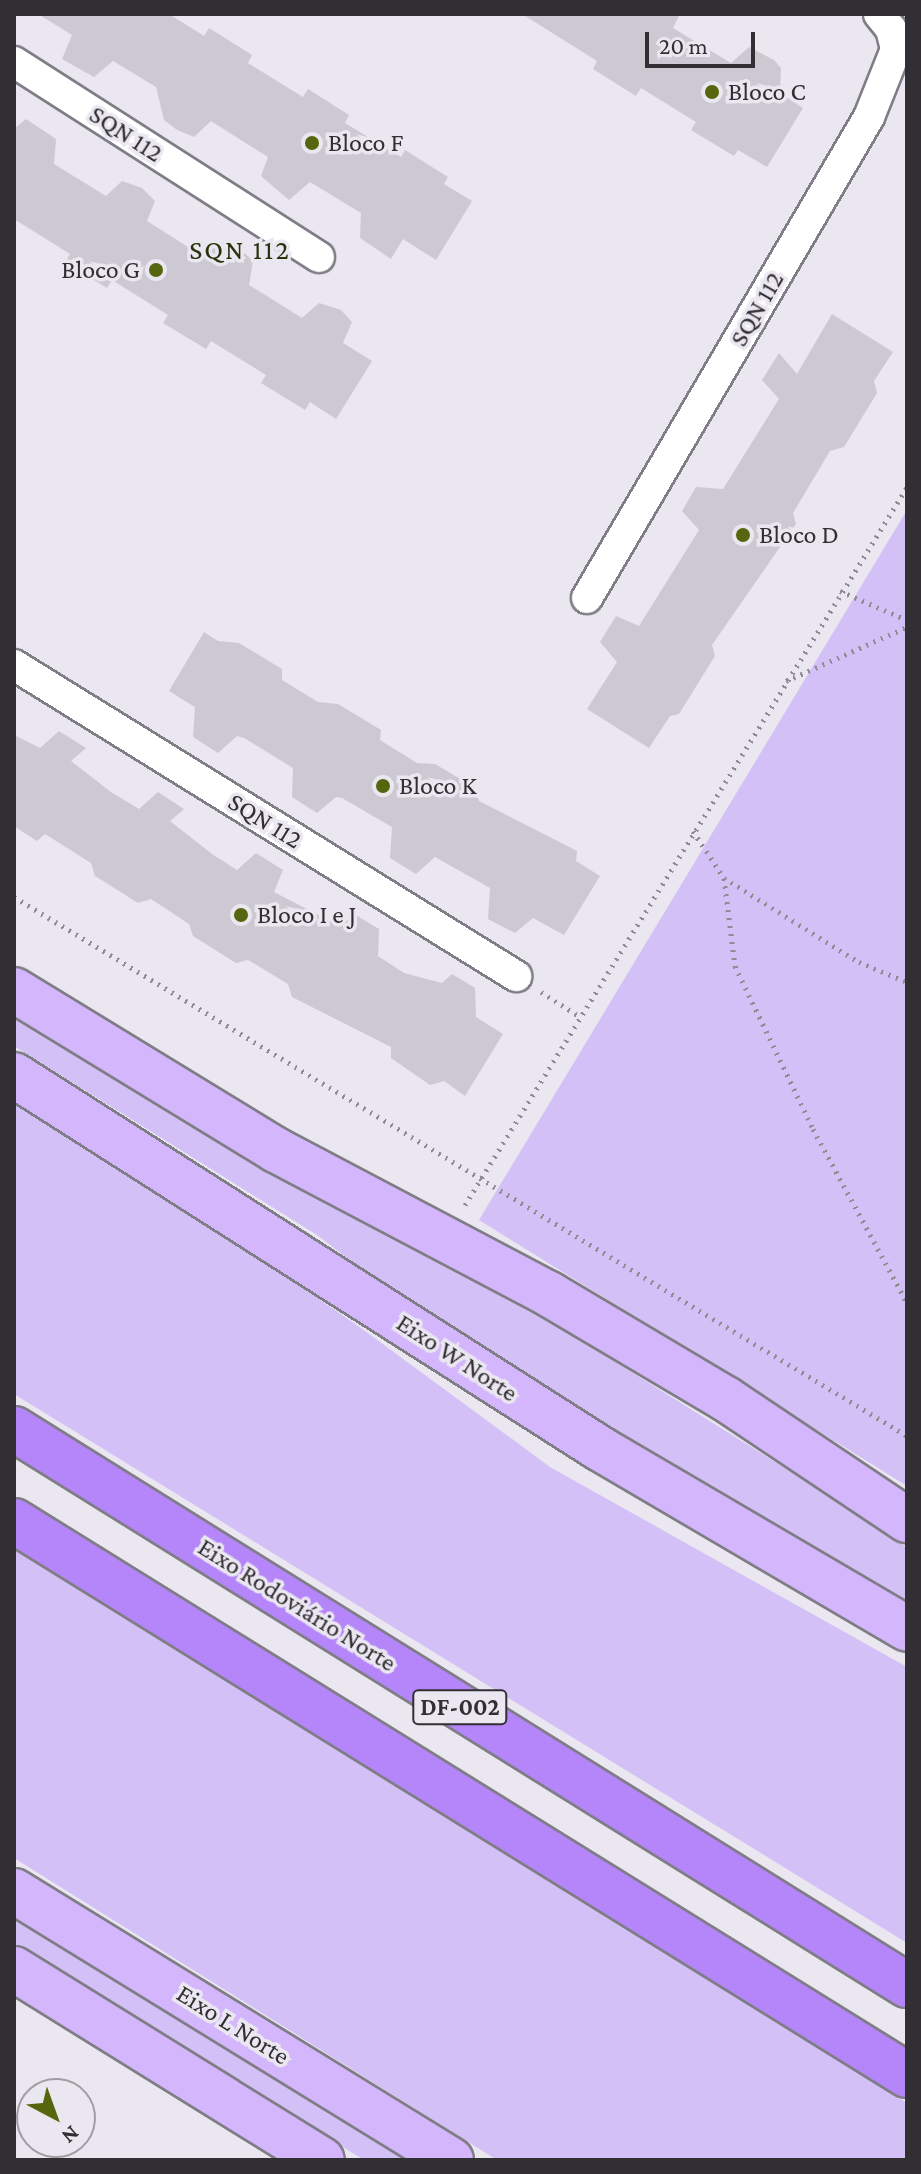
<!DOCTYPE html>
<html>
<head>
<meta charset="utf-8">
<style>
	body { margin:0 }
	#map { position:relative; width:921px; height:2174px; overflow:hidden; background:#eae7f0; font-family:"Crimson Pro",serif }
	div>[style] { position:absolute }
	[style*='--x'] { left:calc(var(--x)*1px); top:calc(var(--y)*1px); width:calc(var(--w)*1px); rotate:calc(var(--a)*1deg) }
	.green>* { inset:0; background:#d3c0f6 }
	.building>* { inset:0; background:#ccc9d2 }
	.path>* { height:5px; margin-top:-2.5px; transform-origin:0; background:repeating-linear-gradient(90deg,#8f8d93 0 2px,transparent 0 8px) }
	.roads { filter:drop-shadow(2px 0 #7f7d85) drop-shadow(-2px 0 #7f7d85) drop-shadow(0 2px #7f7d85) drop-shadow(0 -2px #7f7d85) }
	.street>* { height:30px; margin:-15px; padding:0 15px; transform-origin:15px; border-radius:15px; background:#fff }
	.primary>* { height:44px; margin:-22px; padding:0 22px; transform-origin:22px; border-radius:22px; background:#d3b6fc }
	.highway>* { height:44px; margin:-22px; padding:0 22px; transform-origin:22px; border-radius:22px; background:#b585fa }
	.dots>* { width:22px; height:22px; translate:-50% -50%; box-sizing:border-box; border:4px solid #eae7f0; border-radius:50% }
	span { translate:-50% -50%; white-space:nowrap; text-align:center; line-height:1.15; -webkit-text-stroke:7px #eae7f0; paint-order:stroke }
	.shield-label span { padding:2px 6px; background:#eae7f0; border:2px solid; border-radius:6px; -webkit-text-stroke-width:0 }
	.shield-label { font-size:24px; color:#312f33; font-weight:700 }
	.poi-label { font-size:26px; color:#312f33 }
	.left { translate:0 -50%; text-align:left }
	.right { translate:-100% -50%; text-align:right }
	.street-label { font-size:26px; color:#312f33 }
	.neighbourhood-label { font-size:28px; color:#29320b; letter-spacing:2px }
	.frame { position:absolute; inset:0; border:16px solid #312f33; pointer-events:none }
	.north { position:absolute; left:16px; top:2078px; width:80px; height:80px; box-sizing:border-box; background:#eae7f0; border:2px solid #a09da4; border-radius:50%; rotate:139deg; font-size:22px; font-weight:700; line-height:32px; text-align:center; color:#312f33 }
	.north::after { content:''; display:block; margin:auto; width:28px; height:36px; background:#55660f; clip-path:polygon(50% 0,100% 100%,50% 72%,0 100%) }
	.scale { position:absolute; left:645px; top:32px; width:110px; height:36px; box-sizing:border-box; border:4px solid #312f33; border-top:0; padding-left:10px; font-size:24px; line-height:28px; white-space:nowrap; color:#312f33; -webkit-text-stroke:6px #eae7f0; paint-order:stroke }
</style>
</head>
<body>
<div id="map">
	<div class="green">
		<div style="clip-path:polygon(907px 510px,907px 1486px,479px 1220px)"></div>
		<div style="clip-path:polygon(14px 1009px,478px 1276px,874px 1524px,907px 1548px,907px 1608px,578px 1411px,401px 1299px,317px 1235px,14px 1046px)"></div>
		<div style="clip-path:polygon(14px 1089px,361px 1328px,550px 1467px,907px 1667px,907px 1943px,14px 1394px)"></div>
		<div style="clip-path:polygon(14px 1550px,907px 2103px,907px 2160px,497px 2160px,14px 1858px)"></div>
		<div style="clip-path:polygon(14px 1913px,421px 2160px,364px 2160px,14px 1944px)"></div>
	</div>
	<div class="building">
		<div style="clip-path:polygon(38px 14px,169px 14px,204px 36px,209px 28px,252px 55px,248px 63px,303px 97px,308px 89px,349px 115px,345px 123px,401px 157px,405px 150px,448px 177px,444px 184px,472px 201px,436px 260px,403px 239px,391px 259px,360px 238px,361px 213px,310px 182px,289px 200px,261px 176px,268px 157px,211px 121px,194px 137px,177px 130px,164px 120px,156px 87px,113px 61px,94px 77px,62px 59px,72px 35px)"></div>
		<div style="clip-path:polygon(522px 14px,680px 14px,673px 28px,731px 63px,749px 47px,774px 60px,781px 68px,780px 93px,803px 108px,767px 167px,738px 150px,734px 156px,691px 130px,696px 122px,641px 88px,636px 96px,593px 69px,597px 61px)"></div>
		<div style="clip-path:polygon(26px 119px,56px 139px,54px 164px,106px 196px,122px 181px,142px 188px,155px 201px,147px 221px,204px 257px,220px 242px,238px 247px,253px 261px,249px 285px,302px 318px,319px 303px,341px 310px,352px 322px,343px 343px,372px 361px,336px 419px,310px 402px,305px 410px,261px 383px,266px 375px,211px 341px,206px 349px,163px 323px,168px 315px,112px 280px,107px 288px,65px 262px,70px 254px,14px 219px,14px 129px)"></div>
		<div style="clip-path:polygon(832px 314px,893px 352px,874px 381px,877px 393px,844px 447px,830px 451px,793px 513px,796px 524px,712px 645px,715px 656px,679px 714px,670px 716px,649px 748px,587px 709px,617px 662px,600px 642px,616px 616px,639px 626px,699px 530px,682px 511px,696px 487px,723px 489px,779px 399px,762px 380px,779px 353px,797px 374px)"></div>
		<div style="clip-path:polygon(204px 632px,218px 641px,239px 643px,282px 669px,282px 680px,318px 702px,338px 704px,381px 730px,380px 740px,417px 763px,435px 764px,474px 787px,479px 801px,577px 851px,576px 861px,600px 876px,564px 935px,533px 918px,515px 933px,488px 919px,490px 888px,435px 857px,416px 874px,390px 858px,392px 827px,342px 798px,336px 797px,317px 813px,292px 797px,293px 768px,244px 738px,237px 736px,218px 753px,193px 737px,195px 707px,169px 691px)"></div>
		<div style="clip-path:polygon(59px 731px,86px 748px,71px 761px,111px 792px,139px 809px,158px 792px,184px 809px,170px 821px,212px 854px,237px 870px,256px 853px,283px 870px,274px 892px,340px 926px,354px 914px,379px 929px,378px 956px,404px 973px,442px 983px,452px 974px,475px 988px,476px 1017px,503px 1034px,465px 1096px,444px 1081px,430px 1085px,391px 1058px,391px 1047px,292px 997px,288px 984px,248px 960px,236px 963px,193px 936px,189px 924px,151px 899px,138px 903px,95px 876px,91px 863px,45px 834px,37px 841px,14px 826px,14px 735px,40px 748px)"></div>
	</div>
	<div class="path">
		<div style="--x:840;--y:591;--w:73;--a:23.4"></div>
		<div style="--x:786;--y:681;--w:133;--a:-24.1"></div>
		<div style="--x:693;--y:831;--w:56;--a:56.6"></div>
		<div style="--x:724;--y:878;--w:159;--a:31.9"></div>
		<div style="--x:859;--y:962;--w:52;--a:22.6"></div>
		<div style="--x:724;--y:878;--w:89;--a:82.9"></div>
		<div style="--x:735;--y:966;--w:181;--a:64.4"></div>
		<div style="--x:813;--y:1129;--w:198;--a:61.6"></div>
		<div style="--x:14;--y:897;--w:1043;--a:31.11"></div>
		<div style="--x:541;--y:992;--w:45;--a:32.3"></div>
		<div style="--x:465;--y:1205;--w:843;--a:-58.38"></div>
	</div>
	<div class="roads">
		<div class="street">
			<div style="--x:14;--y:62;--w:362;--a:32.6"></div>
			<div style="--x:587;--y:598;--w:558;--a:-59.62"></div>
			<div style="--x:869;--y:117;--w:73;--a:-68.3"></div>
			<div style="--x:896;--y:49;--w:21;--a:-104"></div>
			<div style="--x:891;--y:29;--w:19;--a:-129"></div>
			<div style="--x:14;--y:665;--w:591;--a:31.78"></div>
		</div>
		<div class="primary">
			<div style="--x:14;--y:990;--w:307;--a:31.4"></div>
			<div style="--x:276;--y:1150;--w:309;--a:27.8"></div>
			<div style="--x:549;--y:1294;--w:206;--a:30.7"></div>
			<div style="--x:726;--y:1399;--w:218;--a:33.8"></div>
			<div style="--x:14;--y:1075;--w:694;--a:32.52"></div>
			<div style="--x:599;--y:1448;--w:357;--a:30.4"></div>
			<div style="--x:14;--y:1891;--w:513;--a:31.61"></div>
			<div style="--x:14;--y:1969;--w:362;--a:31.8"></div>
		</div>
		<div class="highway">
			<div style="--x:14;--y:1429;--w:1052;--a:31.91"></div>
			<div style="--x:14;--y:1521;--w:1051;--a:31.81"></div>
		</div>
	</div>
	<div class="dots">
		<div style="left:712px;top:92px;background:#55660f"></div>
		<div style="left:312px;top:143px;background:#55660f"></div>
		<div style="left:156px;top:270px;background:#55660f"></div>
		<div style="left:743px;top:535px;background:#55660f"></div>
		<div style="left:383px;top:786px;background:#55660f"></div>
		<div style="left:241px;top:915px;background:#55660f"></div>
	</div>
	<div class="shield-label">
		<span style="left:460px;top:1707px">DF-002</span>
	</div>
	<div class="poi-label">
		<span class="left" style="left:728px;top:92px">Bloco C</span>
		<span class="left" style="left:328px;top:143px">Bloco F</span>
		<span class="right" style="left:140px;top:270px">Bloco G</span>
		<span class="left" style="left:759px;top:535px">Bloco D</span>
		<span class="left" style="left:399px;top:786px">Bloco K</span>
		<span class="left" style="left:257px;top:915px">Bloco I e J</span>
	</div>
	<div class="street-label">
		<span style="left:126px;top:134px;rotate:33deg">SQN 112</span>
		<span style="left:757px;top:309px;rotate:-60deg">SQN 112</span>
		<span style="left:265px;top:821px;rotate:32deg">SQN 112</span>
		<span style="left:457px;top:1358px;rotate:33deg">Eixo W Norte</span>
		<span style="left:297px;top:1605px;rotate:32deg">Eixo Rodoviário Norte</span>
		<span style="left:233px;top:2025px;rotate:32deg">Eixo L Norte</span>
	</div>
	<div class="neighbourhood-label">
		<span style="left:240px;top:250px">SQN 112</span>
	</div>
	<div class="frame"></div>
	<div class="north">N</div>
	<div class="scale">20 m</div>
</div>
</body>
</html>
